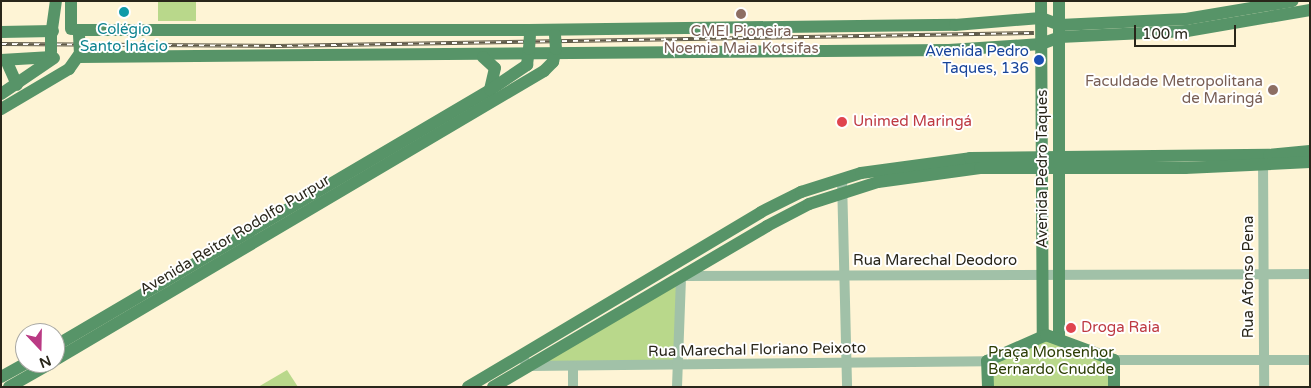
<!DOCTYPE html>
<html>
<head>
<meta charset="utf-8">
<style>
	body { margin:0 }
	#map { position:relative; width:1311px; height:388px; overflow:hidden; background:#fef4d5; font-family:"Varela Round",sans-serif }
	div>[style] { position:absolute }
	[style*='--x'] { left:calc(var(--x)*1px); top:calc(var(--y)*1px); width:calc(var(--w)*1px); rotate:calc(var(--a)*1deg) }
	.green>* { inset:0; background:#b9d88b }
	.minor>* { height:10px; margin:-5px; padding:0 5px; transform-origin:5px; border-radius:5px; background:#a1c1a8 }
	.major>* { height:12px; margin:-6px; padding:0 6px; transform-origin:6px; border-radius:6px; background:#579468 }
	.rail>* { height:4px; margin-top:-2px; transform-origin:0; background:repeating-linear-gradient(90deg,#fff 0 5.5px,#605b4a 0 11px); box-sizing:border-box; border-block:1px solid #605b4a }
	.major-bridge>* { height:12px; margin:-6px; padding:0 6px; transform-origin:6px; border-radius:6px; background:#579468 }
	.dots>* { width:14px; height:14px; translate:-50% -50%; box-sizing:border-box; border:2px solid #fff; border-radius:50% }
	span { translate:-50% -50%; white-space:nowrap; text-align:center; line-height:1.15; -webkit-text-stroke:4px #fff; paint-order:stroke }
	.culture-label { font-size:15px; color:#0d838f }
	.education-label { font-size:15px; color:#785e54 }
	.right { translate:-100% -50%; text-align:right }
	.transit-label { font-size:15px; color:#164399 }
	.health-label { font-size:15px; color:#be3a42 }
	.left { translate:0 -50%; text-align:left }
	.street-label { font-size:15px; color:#29261a }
	.park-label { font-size:15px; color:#2b3d03 }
	.frame { position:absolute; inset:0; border:2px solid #29261a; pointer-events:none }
	.north { position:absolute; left:15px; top:323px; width:50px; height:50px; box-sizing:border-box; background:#fff; border:1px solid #a9a8a3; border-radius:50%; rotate:159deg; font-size:14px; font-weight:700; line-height:20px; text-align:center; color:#29261a }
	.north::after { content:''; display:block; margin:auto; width:18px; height:22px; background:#ba3a84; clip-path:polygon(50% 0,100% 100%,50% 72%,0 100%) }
	.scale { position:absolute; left:1134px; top:25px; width:102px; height:22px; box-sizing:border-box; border:2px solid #29261a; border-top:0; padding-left:6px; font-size:15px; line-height:18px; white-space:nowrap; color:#29261a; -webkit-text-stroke:4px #fff; paint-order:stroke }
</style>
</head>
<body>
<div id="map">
	<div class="green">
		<div style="clip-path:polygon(158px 1px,196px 1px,196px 21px,158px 21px)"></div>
		<div style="clip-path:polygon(681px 276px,678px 366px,528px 366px)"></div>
		<div style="clip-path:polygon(1043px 335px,1114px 360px,1114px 387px,988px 387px,987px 361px)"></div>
		<div style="clip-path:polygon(287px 370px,298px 387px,258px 387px)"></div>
	</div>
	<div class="minor">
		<div style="--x:1263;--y:158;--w:229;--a:89.7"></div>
		<div style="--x:842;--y:179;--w:208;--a:88.6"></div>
		<div style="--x:682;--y:276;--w:628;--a:-0.18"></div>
		<div style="--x:521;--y:355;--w:13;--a:58"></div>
		<div style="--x:528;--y:366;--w:459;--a:-0.6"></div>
		<div style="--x:1114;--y:360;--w:196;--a:0"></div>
		<div style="--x:573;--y:366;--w:21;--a:90"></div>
		<div style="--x:677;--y:387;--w:111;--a:-87.9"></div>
	</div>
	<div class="major">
		<div style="--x:71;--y:1;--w:28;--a:90"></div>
		<div style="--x:1041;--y:1;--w:334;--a:89.7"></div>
		<div style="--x:76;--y:30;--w:452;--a:0"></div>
		<div style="--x:528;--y:30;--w:427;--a:-0.7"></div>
		<div style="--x:955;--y:25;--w:86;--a:-4.7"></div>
		<div style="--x:1041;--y:18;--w:20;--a:20"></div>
		<div style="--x:1060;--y:25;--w:126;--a:-2.7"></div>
		<div style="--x:1186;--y:19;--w:108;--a:-9.6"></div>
		<div style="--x:1;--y:32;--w:52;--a:-1.1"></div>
		<div style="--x:51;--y:36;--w:35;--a:-82"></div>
		<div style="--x:78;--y:57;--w:871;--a:-0.46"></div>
		<div style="--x:949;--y:50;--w:92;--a:-3.7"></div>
		<div style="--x:1041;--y:44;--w:20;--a:-20"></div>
		<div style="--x:1060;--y:37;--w:127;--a:-2.7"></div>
		<div style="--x:1187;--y:31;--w:125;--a:-9.7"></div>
		<div style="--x:483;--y:57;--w:16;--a:43"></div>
		<div style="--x:495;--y:68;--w:23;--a:103"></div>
		<div style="--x:1;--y:60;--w:51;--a:-3.4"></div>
		<div style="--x:6;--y:60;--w:27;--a:66"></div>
		<div style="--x:1;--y:94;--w:64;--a:-34.2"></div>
		<div style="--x:1;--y:109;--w:79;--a:-30.5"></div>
		<div style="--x:69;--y:69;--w:19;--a:-55"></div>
		<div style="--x:1059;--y:336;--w:335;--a:-90"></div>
		<div style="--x:55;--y:346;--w:505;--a:-30.48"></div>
		<div style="--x:490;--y:90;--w:45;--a:-34"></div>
		<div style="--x:527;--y:65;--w:16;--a:-83"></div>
		<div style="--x:55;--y:360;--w:568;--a:-30.58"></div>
		<div style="--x:544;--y:71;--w:13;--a:-45"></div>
		<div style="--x:553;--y:62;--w:13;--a:-77"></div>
		<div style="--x:1;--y:377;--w:29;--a:-29"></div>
		<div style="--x:9;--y:387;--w:48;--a:-29.7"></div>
		<div style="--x:468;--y:387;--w:341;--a:-30.8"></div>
		<div style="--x:761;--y:212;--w:45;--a:-26.6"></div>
		<div style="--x:801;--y:192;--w:63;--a:-17.6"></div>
		<div style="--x:861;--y:173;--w:110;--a:-7.8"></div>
		<div style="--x:970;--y:158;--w:299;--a:-0.6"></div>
		<div style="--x:1269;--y:155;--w:41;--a:-5.6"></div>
		<div style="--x:493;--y:387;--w:318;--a:-30.4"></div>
		<div style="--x:767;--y:226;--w:47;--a:-27.6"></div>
		<div style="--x:809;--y:204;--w:72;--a:-17.7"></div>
		<div style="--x:878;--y:182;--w:103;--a:-7.8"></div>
		<div style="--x:980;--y:168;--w:205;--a:0"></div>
		<div style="--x:1185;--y:168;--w:125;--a:-2.7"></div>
		<div style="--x:988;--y:387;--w:26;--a:-92"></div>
		<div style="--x:987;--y:361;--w:64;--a:-23.8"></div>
		<div style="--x:1046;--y:335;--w:72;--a:20.2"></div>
		<div style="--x:1114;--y:360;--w:27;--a:90"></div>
	</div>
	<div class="rail">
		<div style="--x:1;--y:44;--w:275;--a:0.4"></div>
		<div style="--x:276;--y:46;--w:758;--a:-0.98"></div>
	</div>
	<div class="major-bridge">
		<div style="--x:79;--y:35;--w:18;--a:87"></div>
		<div style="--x:555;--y:35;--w:14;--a:86"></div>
		<div style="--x:529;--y:49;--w:13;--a:-86"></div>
		<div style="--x:51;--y:52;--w:16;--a:-90"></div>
	</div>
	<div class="dots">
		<div style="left:124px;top:12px;background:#0f9aa8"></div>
		<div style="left:741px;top:14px;background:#8d6e63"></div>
		<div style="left:1039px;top:60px;background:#1a4fb4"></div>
		<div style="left:1273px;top:90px;background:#8d6e63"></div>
		<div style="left:842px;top:122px;background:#e0444e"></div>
		<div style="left:1071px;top:328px;background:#e0444e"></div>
	</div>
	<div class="culture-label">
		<span style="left:124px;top:38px">Colégio<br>Santo Inácio</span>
	</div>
	<div class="education-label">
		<span style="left:741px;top:40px">CMEI Pioneira<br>Noemia Maia Kotsifas</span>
		<span class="right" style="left:1263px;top:90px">Faculdade Metropolitana<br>de Maringá</span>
	</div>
	<div class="transit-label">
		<span class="right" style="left:1029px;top:60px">Avenida Pedro<br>Taques, 136</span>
	</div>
	<div class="health-label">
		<span class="left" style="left:853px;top:122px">Unimed Maringá</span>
		<span class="left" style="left:1081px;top:328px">Droga Raia</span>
	</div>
	<div class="street-label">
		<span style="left:1043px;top:169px;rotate:-90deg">Avenida Pedro Taques</span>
		<span style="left:235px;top:235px;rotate:-31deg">Avenida Reitor Rodolfo Purpur</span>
		<span style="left:935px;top:261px">Rua Marechal Deodoro</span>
		<span style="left:1249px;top:277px;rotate:-90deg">Rua Afonso Pena</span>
		<span style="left:757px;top:350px;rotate:-1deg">Rua Marechal Floriano Peixoto</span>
	</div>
	<div class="park-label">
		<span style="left:1051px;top:361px">Praça Monsenhor<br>Bernardo Cnudde</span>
	</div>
	<div class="frame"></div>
	<div class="north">N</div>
	<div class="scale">100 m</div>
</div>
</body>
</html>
